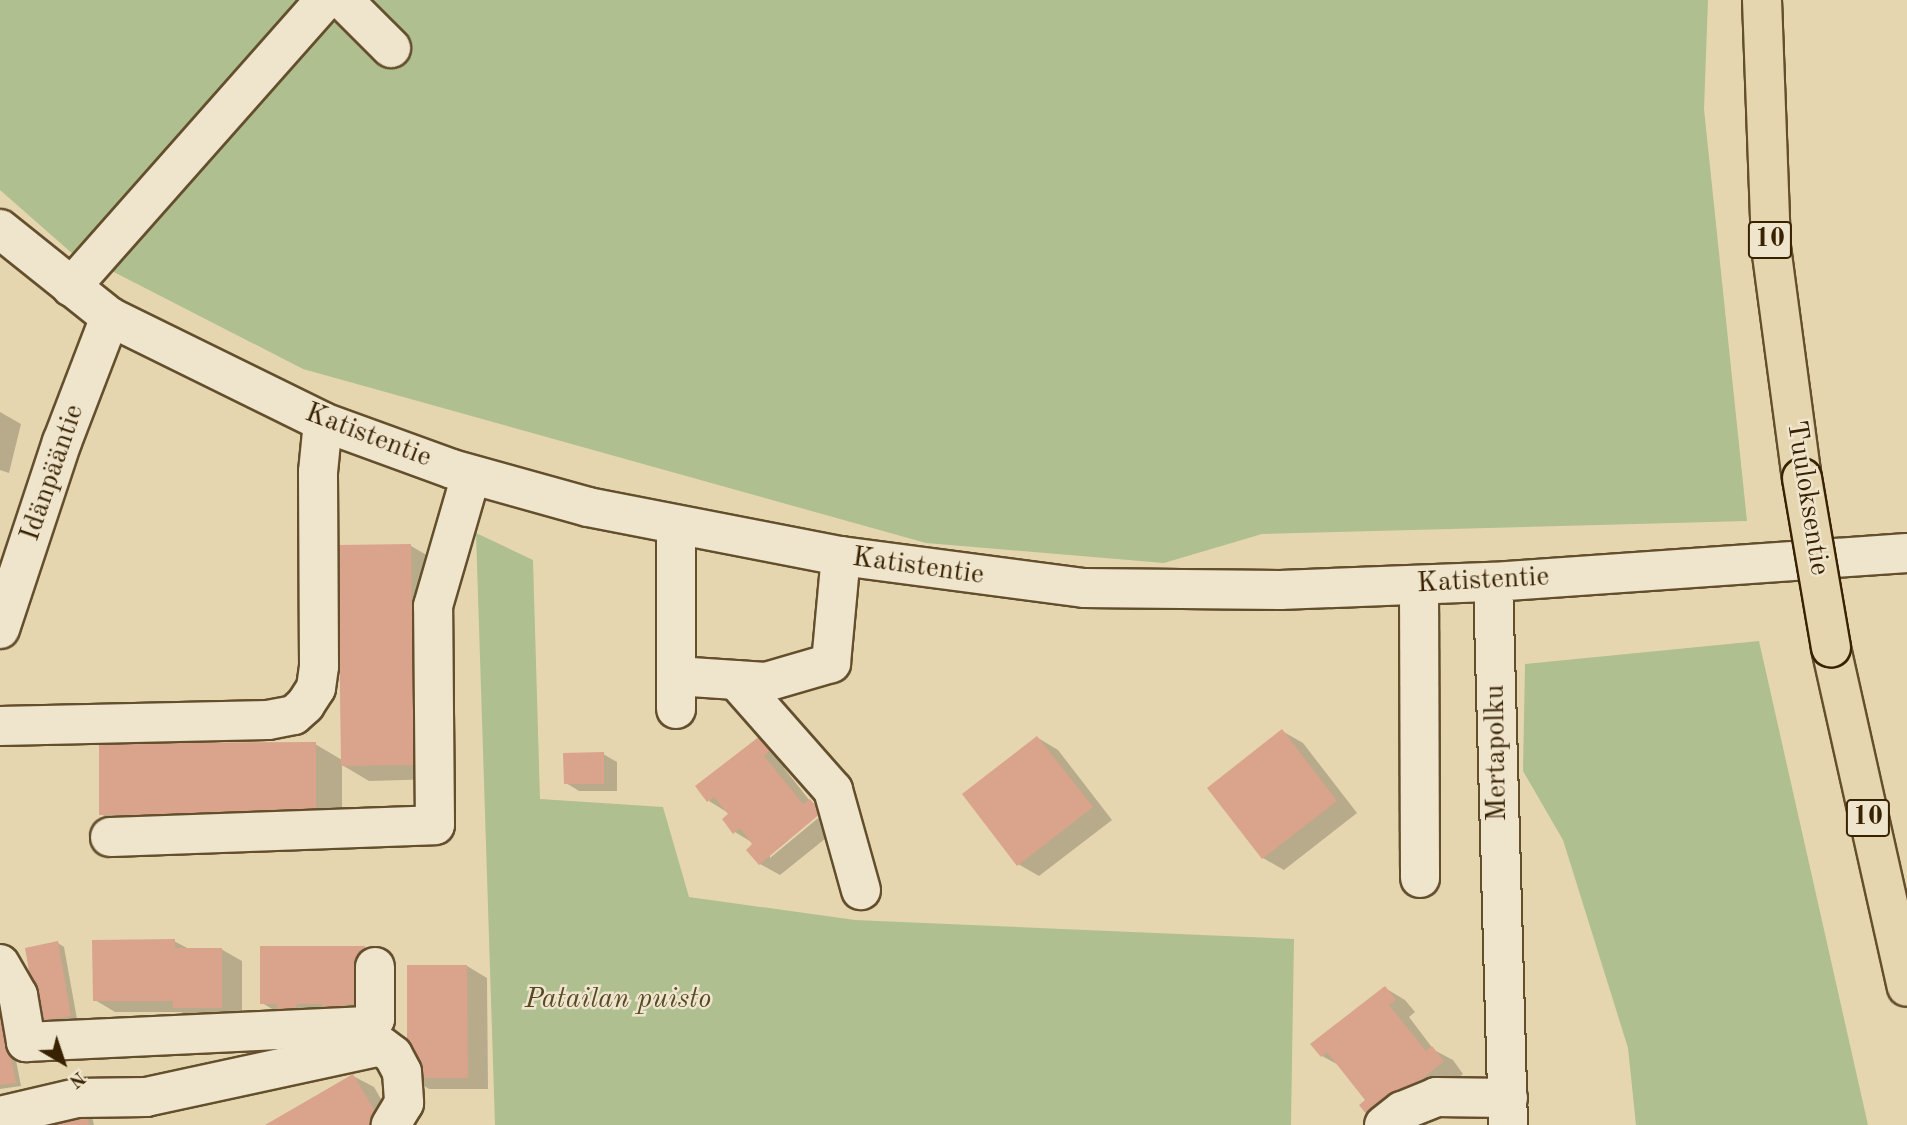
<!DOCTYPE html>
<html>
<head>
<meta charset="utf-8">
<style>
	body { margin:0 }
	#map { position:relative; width:1907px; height:1125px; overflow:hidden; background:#e6d6b0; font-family:"Old Standard TT",serif }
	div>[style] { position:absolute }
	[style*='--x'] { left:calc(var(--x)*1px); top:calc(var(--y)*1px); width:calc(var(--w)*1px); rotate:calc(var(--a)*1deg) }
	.green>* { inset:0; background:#b0bf8f }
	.shadow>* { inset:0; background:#0003 }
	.building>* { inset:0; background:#daa38b }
	.roads { filter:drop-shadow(2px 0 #644f2d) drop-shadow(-2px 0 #644f2d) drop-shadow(0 2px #644f2d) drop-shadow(0 -2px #644f2d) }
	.minor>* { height:38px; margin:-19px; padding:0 19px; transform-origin:19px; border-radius:19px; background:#efe4cc }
	.highway>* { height:38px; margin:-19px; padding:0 19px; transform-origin:19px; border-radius:19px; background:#e6d6b0 }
	.bridges { filter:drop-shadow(2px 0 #382201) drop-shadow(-2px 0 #382201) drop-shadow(0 2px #382201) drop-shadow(0 -2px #382201) }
	.highway-bridge>* { height:38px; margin:-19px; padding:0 19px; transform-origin:19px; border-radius:19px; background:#e6d6b0 }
	span { translate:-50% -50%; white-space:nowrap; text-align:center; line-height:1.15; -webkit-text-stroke:5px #efe4cc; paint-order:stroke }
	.shield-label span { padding:2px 5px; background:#efe4cc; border:2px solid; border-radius:5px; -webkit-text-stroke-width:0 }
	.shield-label { font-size:26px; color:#382201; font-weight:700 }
	.street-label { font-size:28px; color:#382201 }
	.park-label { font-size:28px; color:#564924; font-style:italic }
	.north { position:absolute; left:28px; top:1027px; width:70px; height:70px; -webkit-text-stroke:5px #efe4cc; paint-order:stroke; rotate:141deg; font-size:19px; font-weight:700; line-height:28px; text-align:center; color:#382201 }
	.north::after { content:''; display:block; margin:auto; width:24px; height:32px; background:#382201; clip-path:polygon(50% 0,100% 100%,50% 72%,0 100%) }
</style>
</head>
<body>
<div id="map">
	<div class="green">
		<div style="clip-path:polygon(0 0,298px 0,74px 255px,0 190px)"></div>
		<div style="clip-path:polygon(350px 0,1708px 0,1704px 109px,1747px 521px,1262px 534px,1164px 563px,926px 543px,303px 369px,108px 269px)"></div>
		<div style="clip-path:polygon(476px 533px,533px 560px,540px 799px,663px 807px,689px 897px,855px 920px,1294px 939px,1291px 1125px,495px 1125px)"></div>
		<div style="clip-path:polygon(1759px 641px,1868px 1125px,1636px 1125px,1628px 1048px,1563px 840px,1523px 771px,1525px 664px)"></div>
	</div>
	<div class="shadow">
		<div style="clip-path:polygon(0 412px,21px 424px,9px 473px,0 470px)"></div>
		<div style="clip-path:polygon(411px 546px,437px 561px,440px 779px,369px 781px,342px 765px,342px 828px,127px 829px,101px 814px,315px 744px,342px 760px)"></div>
		<div style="clip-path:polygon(1282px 731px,1303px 743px,1357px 813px,1284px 870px,1263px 858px)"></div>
		<div style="clip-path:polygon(evenodd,760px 738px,780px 750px,790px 763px,784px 768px,810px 801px,830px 813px,841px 826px,780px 875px,760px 864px,753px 843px,735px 832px,730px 814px,709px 801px,760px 738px,821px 811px,823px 814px,770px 858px,770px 853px,821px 811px)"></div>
		<div style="clip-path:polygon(1038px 738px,1058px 750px,1112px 820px,1039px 876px,1018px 864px)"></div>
		<div style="clip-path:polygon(603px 754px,617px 762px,617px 791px,579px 791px,566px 783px)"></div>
		<div style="clip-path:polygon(174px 941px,189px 949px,221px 949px,242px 961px,242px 1019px,195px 1019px,181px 1012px,115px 1012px,95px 1000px)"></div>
		<div style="clip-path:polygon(58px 943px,64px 947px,77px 1019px,46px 1025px,40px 1021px)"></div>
		<div style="clip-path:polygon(365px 948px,385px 960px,366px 1015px,279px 1013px,262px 1003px)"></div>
		<div style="clip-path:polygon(467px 966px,487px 978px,488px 1089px,429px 1089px,409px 1077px)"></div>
		<div style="clip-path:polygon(0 978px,21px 1086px,0 1089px)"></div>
		<div style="clip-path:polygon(1385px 988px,1405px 1000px,1415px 1012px,1409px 1017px,1434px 1050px,1453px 1060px,1463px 1074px,1399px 1125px,1368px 1100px,1342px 1067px,1322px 1056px)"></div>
		<div style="clip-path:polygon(353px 1076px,374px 1087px,396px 1125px,269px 1125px)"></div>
		<div style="clip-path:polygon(90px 1108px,94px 1125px,57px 1125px)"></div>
	</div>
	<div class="building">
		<div style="clip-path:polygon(411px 544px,414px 765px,341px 766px,338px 545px)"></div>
		<div style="clip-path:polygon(1282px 729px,1337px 801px,1262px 859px,1207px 788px)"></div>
		<div style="clip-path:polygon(760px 736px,771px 750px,764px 756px,803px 804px,810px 799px,821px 813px,759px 865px,746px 850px,752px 844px,740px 828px,733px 834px,722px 819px,728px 814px,714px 797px,707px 802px,695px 786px)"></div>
		<div style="clip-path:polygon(1037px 736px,1093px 807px,1017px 866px,962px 794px)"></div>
		<div style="clip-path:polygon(316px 742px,316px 814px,99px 815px,99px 743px)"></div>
		<div style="clip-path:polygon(604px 752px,604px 784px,564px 784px,563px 753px)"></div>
		<div style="clip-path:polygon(175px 939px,175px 948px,222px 948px,222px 1008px,173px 1008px,173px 1001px,93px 1001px,92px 940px)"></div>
		<div style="clip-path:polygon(58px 941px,71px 1016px,38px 1022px,25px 948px)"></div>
		<div style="clip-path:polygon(260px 946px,365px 946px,365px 1004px,346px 1004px,346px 1019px,323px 1019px,323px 1004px,296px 1004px,296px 1019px,277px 1018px,277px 1004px,260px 1004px)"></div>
		<div style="clip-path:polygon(407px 965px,467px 965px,468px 1078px,407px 1078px)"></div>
		<div style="clip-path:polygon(1385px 986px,1396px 1000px,1389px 1005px,1426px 1051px,1432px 1046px,1444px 1061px,1371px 1120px,1359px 1105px,1365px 1100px,1327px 1052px,1321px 1057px,1310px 1044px)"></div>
		<div style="clip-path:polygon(0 999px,16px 1083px,0 1085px)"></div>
		<div style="clip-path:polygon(353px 1074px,383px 1125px,265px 1125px)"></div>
		<div style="clip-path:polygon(84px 1102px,89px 1125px,55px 1125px,51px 1110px)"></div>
	</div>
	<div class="roads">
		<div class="minor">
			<div style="--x:343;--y:0;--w:68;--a:45"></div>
			<div style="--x:0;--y:229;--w:141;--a:38.7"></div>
			<div style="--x:110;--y:317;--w:237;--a:26.2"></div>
			<div style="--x:323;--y:422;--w:137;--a:20"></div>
			<div style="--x:452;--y:469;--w:141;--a:15.6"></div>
			<div style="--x:588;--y:507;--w:258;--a:11"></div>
			<div style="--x:841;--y:556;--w:245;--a:7.5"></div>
			<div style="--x:1084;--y:588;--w:196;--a:0.6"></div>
			<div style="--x:1280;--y:590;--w:213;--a:-2.2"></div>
			<div style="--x:1493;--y:582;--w:415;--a:-4"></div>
			<div style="--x:71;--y:287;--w:383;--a:-48.5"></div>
			<div style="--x:676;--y:527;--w:182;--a:90"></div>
			<div style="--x:1493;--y:582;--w:543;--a:88.42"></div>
			<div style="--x:1419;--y:585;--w:293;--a:89.8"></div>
			<div style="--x:0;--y:629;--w:197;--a:-71.7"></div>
			<div style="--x:62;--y:442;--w:134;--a:-69"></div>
			<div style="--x:676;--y:676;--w:90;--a:3.8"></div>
			<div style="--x:766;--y:682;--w:68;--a:-16.3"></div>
			<div style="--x:831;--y:663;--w:107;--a:-84.7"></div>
			<div style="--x:736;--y:680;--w:147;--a:48.6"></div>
			<div style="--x:833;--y:790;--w:104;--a:74.4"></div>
			<div style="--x:0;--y:726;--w:268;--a:-1.3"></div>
			<div style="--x:268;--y:720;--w:26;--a:-11"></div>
			<div style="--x:294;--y:715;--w:15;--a:-42"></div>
			<div style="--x:305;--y:705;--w:20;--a:-57"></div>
			<div style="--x:316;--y:688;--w:22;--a:-82"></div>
			<div style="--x:319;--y:666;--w:194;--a:-90.3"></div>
			<div style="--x:318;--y:472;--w:50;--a:-84.3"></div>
			<div style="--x:110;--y:837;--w:325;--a:-2.1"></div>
			<div style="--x:435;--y:825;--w:219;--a:-90.5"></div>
			<div style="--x:433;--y:606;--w:136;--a:-73.8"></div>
			<div style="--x:0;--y:964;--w:36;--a:60"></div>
			<div style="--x:18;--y:995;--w:48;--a:80.3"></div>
			<div style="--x:26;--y:1042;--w:342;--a:-2.7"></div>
			<div style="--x:368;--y:1026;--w:10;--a:-45"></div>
			<div style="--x:375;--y:1019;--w:52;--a:-90"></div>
			<div style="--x:0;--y:1116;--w:79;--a:-13.2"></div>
			<div style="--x:77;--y:1098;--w:69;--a:-0.8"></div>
			<div style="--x:146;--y:1097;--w:240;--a:-12.2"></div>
			<div style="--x:381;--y:1046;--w:15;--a:37"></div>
			<div style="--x:393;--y:1055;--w:19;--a:62"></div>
			<div style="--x:402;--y:1072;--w:31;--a:86"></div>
			<div style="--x:404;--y:1103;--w:26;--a:121"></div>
			<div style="--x:1384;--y:1125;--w:23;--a:-38"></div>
			<div style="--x:1402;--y:1111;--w:37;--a:-22"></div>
			<div style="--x:1436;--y:1097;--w:72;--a:0.8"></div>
		</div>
		<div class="highway">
			<div style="--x:1762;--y:0;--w:247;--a:87.9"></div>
			<div style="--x:1771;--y:247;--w:233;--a:82.4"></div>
			<div style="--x:1831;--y:648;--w:347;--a:77.4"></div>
		</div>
	</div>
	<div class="bridges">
		<div class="highway-bridge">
			<div style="--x:1802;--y:478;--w:172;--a:80.3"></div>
		</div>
	</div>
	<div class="shield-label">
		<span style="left:1770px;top:240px">10</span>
		<span style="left:1868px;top:818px">10</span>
	</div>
	<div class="street-label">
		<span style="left:368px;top:436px;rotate:21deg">Katistentie</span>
		<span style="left:53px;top:473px;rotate:-71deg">Idänpääntie</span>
		<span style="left:1807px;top:498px;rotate:81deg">Tuuloksentie</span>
		<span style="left:918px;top:567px;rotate:8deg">Katistentie</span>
		<span style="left:1483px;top:581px;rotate:-3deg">Katistentie</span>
		<span style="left:1497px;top:753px;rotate:-91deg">Mertapolku</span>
	</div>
	<div class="park-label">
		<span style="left:618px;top:1000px">Patailan puisto</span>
	</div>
	<div class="north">N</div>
</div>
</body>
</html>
